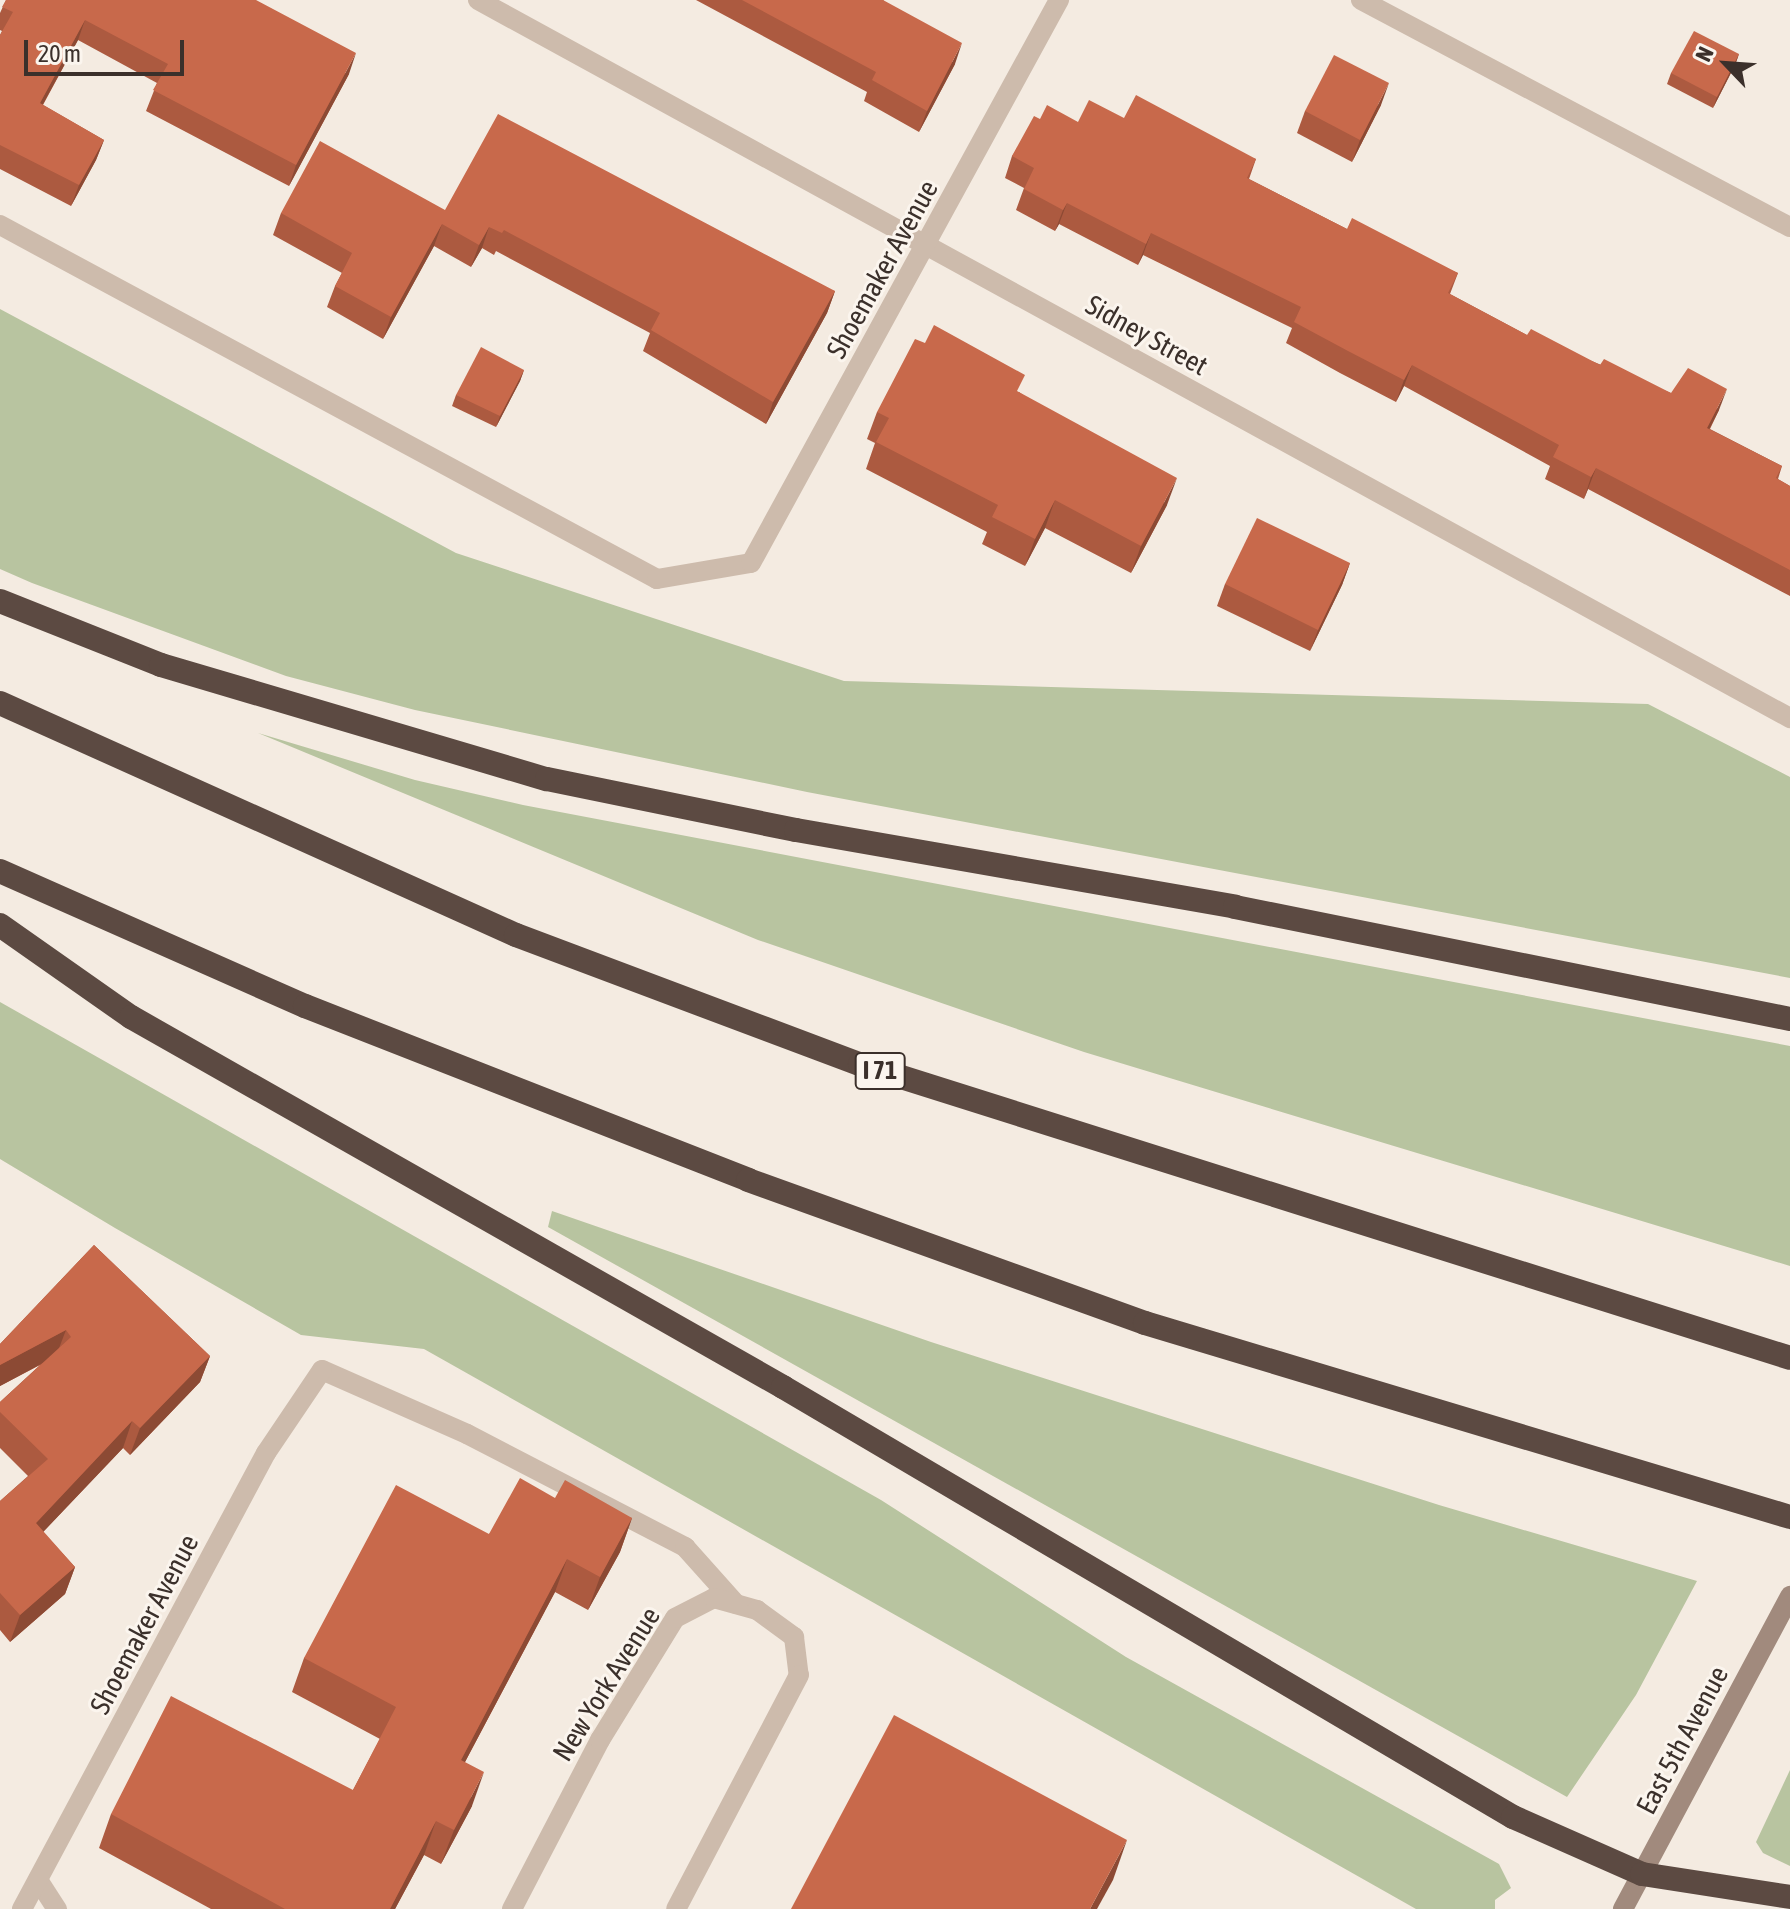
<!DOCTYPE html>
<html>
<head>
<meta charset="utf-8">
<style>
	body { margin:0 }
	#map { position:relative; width:1790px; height:1909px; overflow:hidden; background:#f4ebe1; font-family:"Asap Condensed",sans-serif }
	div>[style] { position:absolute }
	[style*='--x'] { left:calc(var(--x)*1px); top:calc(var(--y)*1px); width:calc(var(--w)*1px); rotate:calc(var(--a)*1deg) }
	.green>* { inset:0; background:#b8c4a0 }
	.service>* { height:20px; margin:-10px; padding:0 10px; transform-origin:10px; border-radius:10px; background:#cdbbac }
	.minor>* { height:20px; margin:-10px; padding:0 10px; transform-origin:10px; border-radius:10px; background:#cdbbac }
	.secondary>* { height:20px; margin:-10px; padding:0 10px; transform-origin:10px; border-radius:10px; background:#a18a7d }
	.motorway>* { height:24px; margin:-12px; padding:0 12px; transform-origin:12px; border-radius:12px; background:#5c4a42 }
	.wall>* { inset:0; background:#ac5a40 }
	.shaded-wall>* { inset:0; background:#8c4a34 }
	.building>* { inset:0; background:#c8694b }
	span { translate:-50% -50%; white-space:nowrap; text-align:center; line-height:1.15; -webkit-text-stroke:6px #fbf5ee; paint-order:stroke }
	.shield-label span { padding:2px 6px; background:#fbf5ee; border:2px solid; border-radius:6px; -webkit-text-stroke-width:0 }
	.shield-label { font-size:26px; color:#3b302b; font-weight:700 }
	.street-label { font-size:28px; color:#3b302b }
	.north { position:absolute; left:1686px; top:24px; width:80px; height:80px; -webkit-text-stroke:6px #fbf5ee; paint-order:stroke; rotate:295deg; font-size:22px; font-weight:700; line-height:32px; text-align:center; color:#3b302b }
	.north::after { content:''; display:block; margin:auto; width:28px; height:36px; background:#3b302b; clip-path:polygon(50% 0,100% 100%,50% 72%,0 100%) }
	.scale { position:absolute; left:24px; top:40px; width:160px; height:36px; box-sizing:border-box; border:4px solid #3b302b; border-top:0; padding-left:10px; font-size:24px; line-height:28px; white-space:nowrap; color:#3b302b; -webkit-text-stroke:6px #fbf5ee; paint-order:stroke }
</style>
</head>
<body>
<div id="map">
	<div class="green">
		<div style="clip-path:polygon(0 309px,456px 553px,844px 681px,1648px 704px,1790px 777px,1790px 978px,807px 792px,415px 710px,286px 676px,32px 583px,0 569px)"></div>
		<div style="clip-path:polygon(258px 733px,415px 780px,523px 805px,1790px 1046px,1790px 1266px,1084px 1052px,758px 940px)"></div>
		<div style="clip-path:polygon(0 1002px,881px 1500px,1126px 1657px,1499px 1864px,1511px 1888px,1495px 1900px,1495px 1909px,1416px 1909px,424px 1349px,301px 1335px,115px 1228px,0 1159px)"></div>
		<div style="clip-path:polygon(552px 1211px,931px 1342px,1439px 1505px,1697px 1581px,1636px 1695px,1567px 1797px,548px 1227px)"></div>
		<div style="clip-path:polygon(1790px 1770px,1790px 1866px,1763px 1853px,1756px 1842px)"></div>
	</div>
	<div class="service">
		<div style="--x:1361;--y:0;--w:485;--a:27.9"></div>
		<div style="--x:0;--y:225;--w:746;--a:28.32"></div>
		<div style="--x:657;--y:579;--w:95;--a:-9.7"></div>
		<div style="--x:322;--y:1370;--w:158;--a:23.8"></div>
		<div style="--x:467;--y:1434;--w:246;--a:27.4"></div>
		<div style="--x:685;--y:1547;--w:76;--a:48.2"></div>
		<div style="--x:38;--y:1880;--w:35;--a:57"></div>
	</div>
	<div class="minor">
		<div style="--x:478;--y:0;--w:1496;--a:28.69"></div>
		<div style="--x:751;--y:563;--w:642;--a:-61.32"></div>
		<div style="--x:22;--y:1909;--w:517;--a:-61.85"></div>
		<div style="--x:266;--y:1453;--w:100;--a:-56"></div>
		<div style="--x:512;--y:1909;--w:191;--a:-62.5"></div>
		<div style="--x:600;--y:1740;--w:143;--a:-58.4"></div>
		<div style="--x:675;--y:1618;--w:44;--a:-27.1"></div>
		<div style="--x:714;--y:1598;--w:45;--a:15.6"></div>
		<div style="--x:757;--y:1610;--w:46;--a:36.1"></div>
		<div style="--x:794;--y:1637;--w:38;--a:83"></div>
		<div style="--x:799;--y:1675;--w:264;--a:117.7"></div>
	</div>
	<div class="secondary">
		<div style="--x:1623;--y:1909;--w:355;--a:-61.9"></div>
	</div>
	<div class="motorway">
		<div style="--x:0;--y:601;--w:173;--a:21.7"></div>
		<div style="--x:161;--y:665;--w:402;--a:16.5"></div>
		<div style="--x:547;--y:779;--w:254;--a:11.6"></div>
		<div style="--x:796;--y:830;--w:446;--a:9.9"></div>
		<div style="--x:1235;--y:907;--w:566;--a:11.41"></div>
		<div style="--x:0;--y:703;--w:566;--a:24.21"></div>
		<div style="--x:516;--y:935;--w:367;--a:20.6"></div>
		<div style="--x:860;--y:1064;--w:975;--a:17.54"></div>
		<div style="--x:0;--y:871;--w:334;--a:23.9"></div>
		<div style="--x:305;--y:1006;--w:476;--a:21.4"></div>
		<div style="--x:748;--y:1180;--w:422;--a:19.8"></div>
		<div style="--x:1145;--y:1323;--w:674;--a:16.74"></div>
		<div style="--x:0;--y:925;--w:160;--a:35.1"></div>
		<div style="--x:131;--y:1017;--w:750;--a:29.57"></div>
		<div style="--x:783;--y:1387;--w:847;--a:30.5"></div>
		<div style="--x:1513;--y:1817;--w:141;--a:23.8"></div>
		<div style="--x:1642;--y:1874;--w:150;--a:8.8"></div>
	</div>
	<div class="wall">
		<div style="clip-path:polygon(6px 0,349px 74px,289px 186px,146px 111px,157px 83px,78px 40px,43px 105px,104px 140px,96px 160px,71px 206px,0 169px,0 35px,2px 31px,0 30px,0 13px)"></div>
		<div style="clip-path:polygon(696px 0,883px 0,955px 64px,919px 132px,864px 101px,867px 92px)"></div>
		<div style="clip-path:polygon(1739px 54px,1735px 65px,1713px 108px,1667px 84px,1671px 73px)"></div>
		<div style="clip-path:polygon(1381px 105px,1352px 162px,1297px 133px,1305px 111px)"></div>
		<div style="clip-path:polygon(1124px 118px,1256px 159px,1249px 179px,1347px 229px,1458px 273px,1450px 294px,1527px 335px,1671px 393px,1719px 410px,1710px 429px,1782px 466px,1778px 479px,1790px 486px,1790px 596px,1588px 489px,1584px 499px,1545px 479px,1550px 466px,1404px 386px,1396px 402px,1340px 373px,1286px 343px,1292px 328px,1143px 255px,1138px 265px,1059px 224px,1055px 231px,1016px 210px,1024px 188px,1005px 178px,1012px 156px,1040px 119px,1078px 122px)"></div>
		<div style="clip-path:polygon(445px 210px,835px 291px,827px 313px,766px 424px,643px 351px,650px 333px,496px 251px,494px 255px,482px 248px,471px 267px,434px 246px,383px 339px,327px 307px,335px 286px,342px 273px,273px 235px,281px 213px)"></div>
		<div style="clip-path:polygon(524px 370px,520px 381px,496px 427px,452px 406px,456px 395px)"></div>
		<div style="clip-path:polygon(1019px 392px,1167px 505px,1131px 573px,1045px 528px,1025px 566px,982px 544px,987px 532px,866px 469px,875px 443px,867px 439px,877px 412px)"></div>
		<div style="clip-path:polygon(1350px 563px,1342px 585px,1310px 651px,1217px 606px,1225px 584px)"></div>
		<div style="clip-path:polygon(94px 1245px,210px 1356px,200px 1382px,130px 1455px,123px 1448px,43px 1532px,75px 1567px,65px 1594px,10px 1642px,0 1630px,0 1501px,28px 1476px,0 1448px,0 1402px,40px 1365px,0 1386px,0 1344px)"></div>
		<div style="clip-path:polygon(555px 1498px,632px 1518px,620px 1552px,588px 1610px,555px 1592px,465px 1762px,472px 1806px,441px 1864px,424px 1855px,395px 1909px,211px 1909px,99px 1848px,111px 1814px,353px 1790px,380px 1739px,292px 1692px,304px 1658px,489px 1534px)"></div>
	</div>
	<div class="shaded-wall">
		<div style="clip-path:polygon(85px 20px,78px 40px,32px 124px,40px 103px)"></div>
		<div style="clip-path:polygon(962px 43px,955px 64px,919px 132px,927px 111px)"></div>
		<div style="clip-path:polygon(356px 53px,349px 74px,289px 186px,296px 165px)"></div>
		<div style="clip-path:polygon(1739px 54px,1735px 65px,1713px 108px,1717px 97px)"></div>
		<div style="clip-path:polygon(1389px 83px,1381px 105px,1352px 162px,1360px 140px)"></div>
		<div style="clip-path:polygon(104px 140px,96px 160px,71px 206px,79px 185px)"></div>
		<div style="clip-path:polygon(1067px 203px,1059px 224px,1055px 231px,1063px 210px)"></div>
		<div style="clip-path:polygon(442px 224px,434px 246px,383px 339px,391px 317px)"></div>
		<div style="clip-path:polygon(489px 227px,482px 248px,471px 267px,479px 245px)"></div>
		<div style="clip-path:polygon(1151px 233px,1143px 255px,1138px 265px,1146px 244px)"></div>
		<div style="clip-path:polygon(835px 291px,827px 313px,766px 424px,773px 402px)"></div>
		<div style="clip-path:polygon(1412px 365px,1404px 386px,1396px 402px,1404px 380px)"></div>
		<div style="clip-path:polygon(524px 370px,520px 381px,496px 427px,500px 416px)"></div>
		<div style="clip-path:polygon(1727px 389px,1719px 410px,1699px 449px,1707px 428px)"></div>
		<div style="clip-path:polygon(1596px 468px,1588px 489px,1584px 499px,1591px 477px)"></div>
		<div style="clip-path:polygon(1177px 478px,1167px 505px,1131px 573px,1141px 546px)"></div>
		<div style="clip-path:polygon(1055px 500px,1045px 528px,1025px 566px,1035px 539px)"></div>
		<div style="clip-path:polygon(1350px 563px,1342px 585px,1310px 651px,1318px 630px)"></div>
		<div style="clip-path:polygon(66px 1330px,56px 1356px,0 1386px,0 1365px)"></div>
		<div style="clip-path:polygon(210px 1356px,200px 1382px,130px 1455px,140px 1428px)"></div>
		<div style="clip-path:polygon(132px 1421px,123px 1448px,26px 1550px,36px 1523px)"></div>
		<div style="clip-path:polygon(632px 1518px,620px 1552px,588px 1610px,600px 1577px)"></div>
		<div style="clip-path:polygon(567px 1559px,555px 1592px,448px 1794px,461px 1760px)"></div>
		<div style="clip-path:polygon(75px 1567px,65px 1594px,10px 1642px,20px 1615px)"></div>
		<div style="clip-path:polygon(484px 1772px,472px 1806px,441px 1864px,454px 1830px)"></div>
		<div style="clip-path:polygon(436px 1821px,424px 1855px,395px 1909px,390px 1909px)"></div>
		<div style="clip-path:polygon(1127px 1840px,1113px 1880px,1097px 1909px,1090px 1909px)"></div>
	</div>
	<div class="building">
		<div style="clip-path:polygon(6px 0,256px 0,356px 53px,296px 165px,153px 90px,168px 64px,85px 20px,40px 103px,104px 140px,79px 185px,0 145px,0 35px,13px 12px,2px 7px)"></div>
		<div style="clip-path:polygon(742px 0,883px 0,962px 43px,927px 111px,872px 80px,876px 72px)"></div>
		<div style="clip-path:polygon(1694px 31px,1739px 54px,1717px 97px,1671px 73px)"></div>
		<div style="clip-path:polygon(1334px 55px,1389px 83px,1360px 140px,1305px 111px)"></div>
		<div style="clip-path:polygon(1136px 95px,1256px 159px,1247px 178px,1347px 229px,1352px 218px,1458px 273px,1448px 293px,1527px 335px,1531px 329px,1600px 365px,1604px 359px,1671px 393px,1688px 368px,1727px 389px,1707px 428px,1782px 466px,1776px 478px,1790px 486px,1790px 570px,1596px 468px,1591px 477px,1553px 457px,1559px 445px,1412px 365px,1404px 380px,1348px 351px,1294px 322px,1301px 307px,1151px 233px,1146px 244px,1067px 203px,1063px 210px,1024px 189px,1034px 168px,1012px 156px,1034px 116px,1040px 119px,1047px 105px,1078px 122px,1089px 100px,1124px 118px)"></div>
		<div style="clip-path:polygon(498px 114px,835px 291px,773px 402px,651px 330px,660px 313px,504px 230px,502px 233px,489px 227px,479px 245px,442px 224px,391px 317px,335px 286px,352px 253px,281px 213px,320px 141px,445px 210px)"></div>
		<div style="clip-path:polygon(934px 325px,1025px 375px,1017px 391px,1177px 478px,1141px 546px,1055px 500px,1035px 539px,992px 517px,998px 505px,876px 442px,889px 418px,877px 412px,915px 339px,925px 343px)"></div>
		<div style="clip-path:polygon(481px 347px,524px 370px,500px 416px,456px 395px)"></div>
		<div style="clip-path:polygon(1257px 518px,1350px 563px,1318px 630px,1225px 584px)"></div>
		<div style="clip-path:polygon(94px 1245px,210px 1356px,140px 1428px,132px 1421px,36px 1523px,75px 1567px,20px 1615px,0 1593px,0 1501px,48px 1459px,0 1412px,0 1402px,71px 1337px,66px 1330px,0 1365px,0 1344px)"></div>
		<div style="clip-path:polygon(520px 1478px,555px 1498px,565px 1480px,632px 1518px,600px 1577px,567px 1559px,461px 1760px,484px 1772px,454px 1830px,436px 1821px,390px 1909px,285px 1909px,111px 1814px,171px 1696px,353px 1790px,396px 1707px,304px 1658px,396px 1485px,489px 1534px)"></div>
		<div style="clip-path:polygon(894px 1715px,1127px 1840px,1090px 1909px,791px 1909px)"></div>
	</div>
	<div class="shield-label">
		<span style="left:880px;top:1071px">I 71</span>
	</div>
	<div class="street-label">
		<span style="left:882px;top:269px;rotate:-61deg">Shoemaker Avenue</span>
		<span style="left:1147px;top:335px;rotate:29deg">Sidney Street</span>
		<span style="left:144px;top:1624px;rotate:-62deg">Shoemaker Avenue</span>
		<span style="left:606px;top:1684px;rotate:-58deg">New York Avenue</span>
		<span style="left:1682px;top:1740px;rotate:-62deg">East 5th Avenue</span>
	</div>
	<div class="north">N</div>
	<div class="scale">20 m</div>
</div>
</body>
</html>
